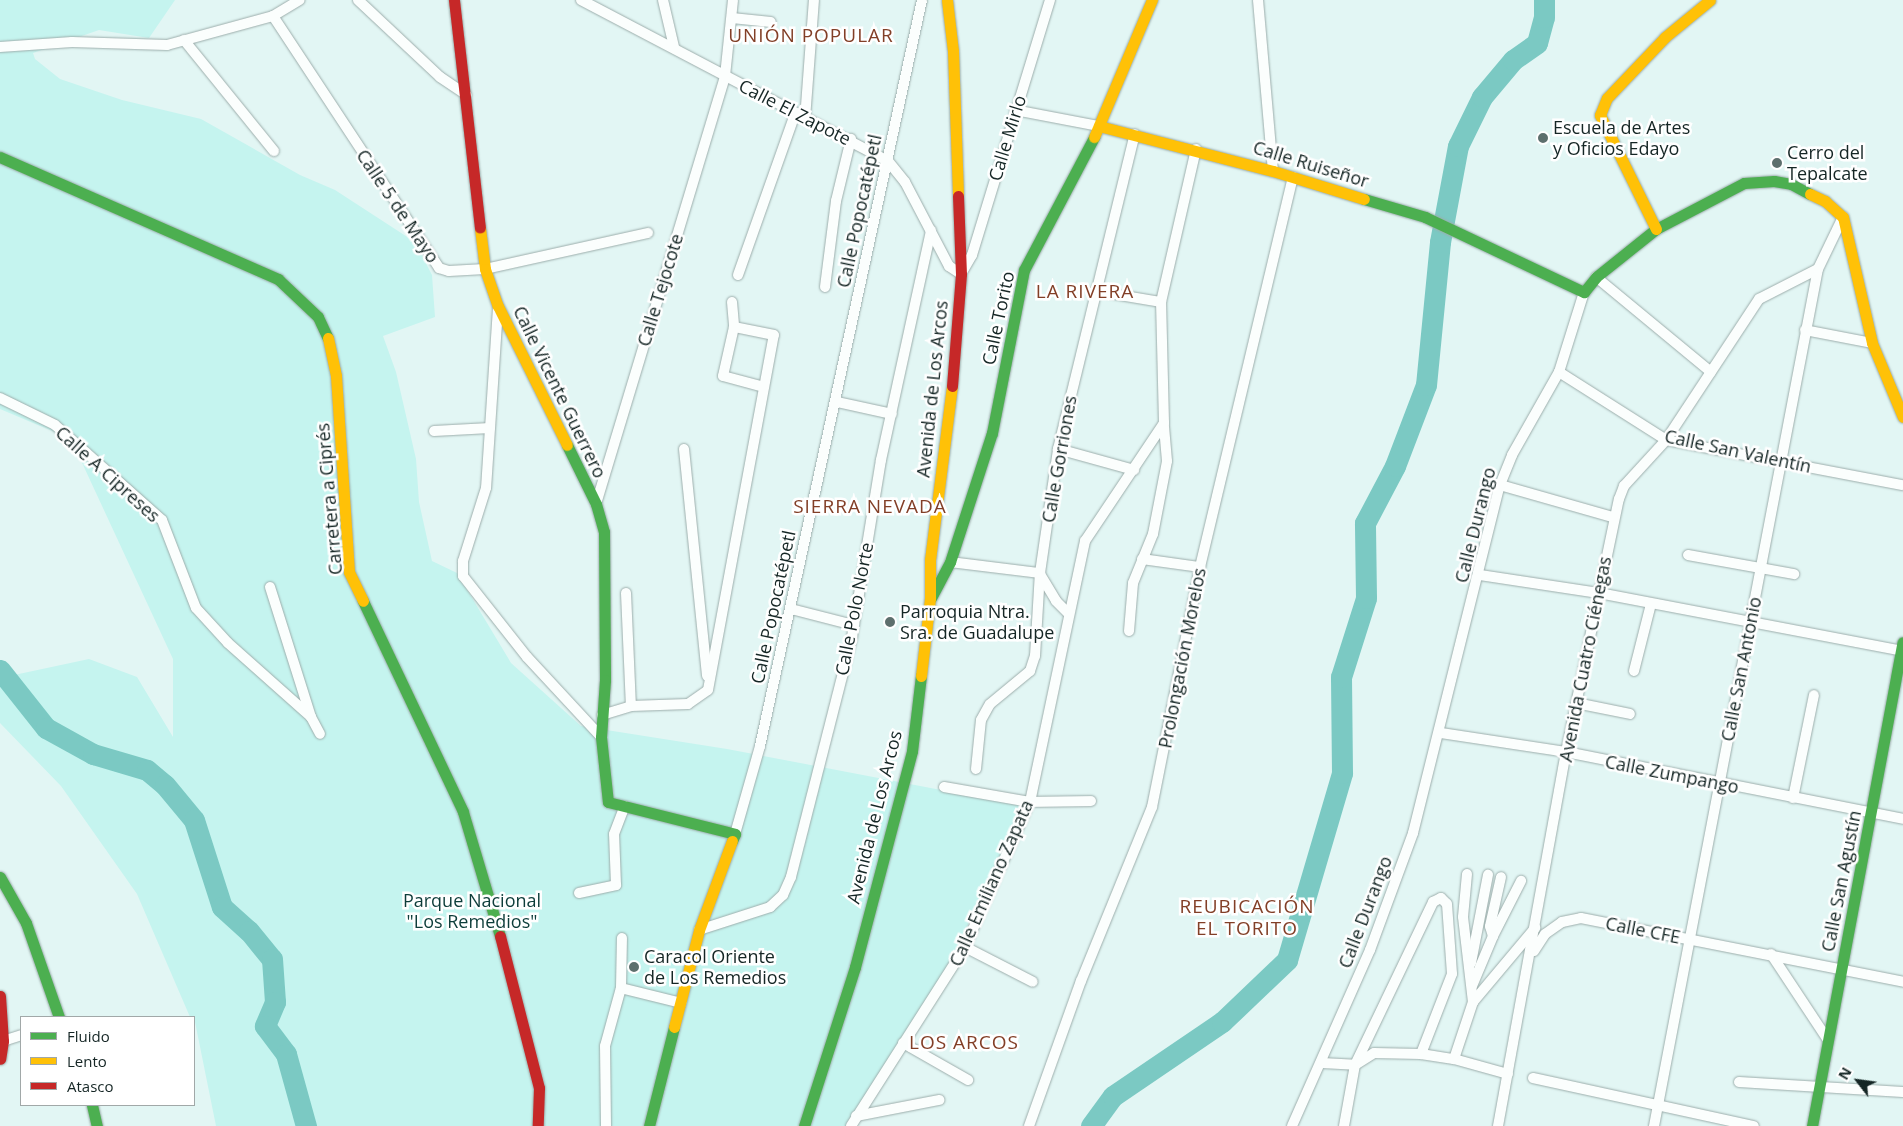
<!DOCTYPE html>
<meta charset="utf-8">
<style>
body{margin:0}
#map{position:relative;width:1903px;height:1126px;overflow:hidden;background:#e2f6f4;font-family:"Open Sans",sans-serif}
div>[style]{position:absolute}
[style*='--x']{left:calc(var(--x)*1px);top:calc(var(--y)*1px);width:calc(var(--w)*1px);rotate:calc(var(--a)*1deg)}
.green>*{inset:0;background:#c5f4ef}
.river>*{height:21px;margin:-10.5px;padding:0 10.5px;transform-origin:10.5px;border-radius:10.5px;background:#7bc9c3}
.roads{filter:drop-shadow(0 0 1px #9cadab) drop-shadow(0 0 1px #9cadab)}
.street>*{height:10px;margin:-5px;padding:0 5px;transform-origin:5px;border-radius:5px;background:#fbfefd}
.fast>*{height:11px;margin:-5.5px;padding:0 5.5px;transform-origin:5.5px;border-radius:5.5px;background:#4caf50}
.slow>*{height:11px;margin:-5.5px;padding:0 5.5px;transform-origin:5.5px;border-radius:5.5px;background:#ffc107}
.jam>*{height:11px;margin:-5.5px;padding:0 5.5px;transform-origin:5.5px;border-radius:5.5px;background:#c62828}
.dots>*{width:14px;height:14px;translate:-50% -50%;box-sizing:border-box;border:2px solid #fff;border-radius:50%}
span{translate:-50% -50%;white-space:nowrap;text-align:center;line-height:1.15;-webkit-text-stroke:5px #fff;paint-order:stroke}
.street-label{font-size:18px;color:#152625}
.poi-label{font-size:18px;color:#152625}
.left{translate:0 -50%;text-align:left}
.park-label{font-size:18px;color:#0d3d3a}
.neighbourhood-label{font-size:19px;color:#823f27;letter-spacing:1px}
.legend{position:absolute;left:20px;top:1016px;width:175px;height:90px;box-sizing:border-box;background:#fff;border:1px solid #a1a8a8;margin:0;padding:6px 9px;list-style:none;font-size:15px;color:#152625}
.legend li{display:flex;align-items:center;gap:10px;height:25px}
.legend b{width:25px;border:1px solid #a1a8a8}
.north{position:absolute;left:1833px;top:1056px;width:50px;height:50px;-webkit-text-stroke:4px #fff;paint-order:stroke;rotate:300deg;font-size:14px;font-weight:700;line-height:20px;text-align:center;color:#152625}
.north::after{content:'';display:block;margin:auto;width:18px;height:22px;background:#152625;clip-path:polygon(50% 0,100% 100%,50% 72%,0 100%)}
</style>
<div id="map">
<div class="green">
<i style="clip-path:polygon(0 0,175px 0,149px 38px,99px 30px,33px 53px,35px 59px,60px 79px,122px 100px,201px 119px,300px 175px,335px 190px,415px 242px,432px 275px,435px 317px,383px 336px,396px 372px,416px 459px,419px 502px,432px 561px,457px 573px,511px 663px,581px 726px,727px 749px,1025px 806px,921px 1022px,848px 1126px,216px 1126px,194px 1017px,190px 1017px,137px 894px,61px 786px,0 723px,0 678px,89px 659px,137px 677px,173px 737px,173px 659px,71px 439px,0 409px)"></i>
</div>
<div class="river">
<i style="--x:0;--y:670;--w:74;--a:51.6"></i>
<i style="--x:46;--y:728;--w:54;--a:29"></i>
<i style="--x:93;--y:754;--w:56;--a:16.5"></i>
<i style="--x:147;--y:770;--w:23;--a:40"></i>
<i style="--x:165;--y:785;--w:45;--a:50.4"></i>
<i style="--x:194;--y:820;--w:91;--a:72.2"></i>
<i style="--x:222;--y:907;--w:36;--a:42"></i>
<i style="--x:249;--y:931;--w:36;--a:51"></i>
<i style="--x:272;--y:959;--w:43;--a:86"></i>
<i style="--x:275;--y:1002;--w:26;--a:113"></i>
<i style="--x:265;--y:1026;--w:35;--a:53"></i>
<i style="--x:286;--y:1054;--w:75;--a:74.5"></i>
<i style="--x:1091;--y:1126;--w:37;--a:-54"></i>
<i style="--x:1113;--y:1096;--w:132;--a:-34.2"></i>
<i style="--x:1222;--y:1022;--w:90;--a:-43.6"></i>
<i style="--x:1287;--y:960;--w:195;--a:-73.6"></i>
<i style="--x:1342;--y:773;--w:96;--a:-90.6"></i>
<i style="--x:1341;--y:677;--w:83;--a:-72.4"></i>
<i style="--x:1366;--y:598;--w:75;--a:-90.8"></i>
<i style="--x:1365;--y:523;--w:64;--a:-62.2"></i>
<i style="--x:1395;--y:466;--w:87;--a:-69.1"></i>
<i style="--x:1426;--y:385;--w:144;--a:-84.4"></i>
<i style="--x:1440;--y:242;--w:98;--a:-79.4"></i>
<i style="--x:1458;--y:146;--w:55;--a:-63.9"></i>
<i style="--x:1482;--y:97;--w:48;--a:-50"></i>
<i style="--x:1513;--y:60;--w:29;--a:-35"></i>
<i style="--x:1537;--y:43;--w:27;--a:-75"></i>
<i style="--x:1544;--y:17;--w:17;--a:-90"></i>
</div>
<div class="roads">
<div class="street">
<i style="--x:358;--y:0;--w:112;--a:43.2"></i>
<i style="--x:440;--y:77;--w:32;--a:34"></i>
<i style="--x:581;--y:0;--w:347;--a:27.7"></i>
<i style="--x:888;--y:161;--w:27;--a:51"></i>
<i style="--x:905;--y:182;--w:95;--a:62.4"></i>
<i style="--x:949;--y:266;--w:14;--a:34"></i>
<i style="--x:961;--y:274;--w:22;--a:-60"></i>
<i style="--x:972;--y:255;--w:267;--a:-73"></i>
<i style="--x:663;--y:0;--w:48;--a:76.8"></i>
<i style="--x:1258;--y:0;--w:172;--a:85"></i>
<i style="--x:273;--y:16;--w:302;--a:56.6"></i>
<i style="--x:439;--y:268;--w:10;--a:17"></i>
<i style="--x:449;--y:271;--w:36;--a:-3"></i>
<i style="--x:485;--y:269;--w:167;--a:-12.5"></i>
<i style="--x:732;--y:18;--w:39;--a:6"></i>
<i style="--x:184;--y:40;--w:143;--a:51"></i>
<i style="--x:0;--y:47;--w:72;--a:-4"></i>
<i style="--x:72;--y:42;--w:95;--a:1.8"></i>
<i style="--x:167;--y:45;--w:110;--a:-15.3"></i>
<i style="--x:273;--y:16;--w:31;--a:-31"></i>
<i style="--x:1015;--y:110;--w:86;--a:10.8"></i>
<i style="--x:805;--y:119;--w:119;--a:-85.7"></i>
<i style="--x:738;--y:275;--w:171;--a:-70.5"></i>
<i style="--x:1596;--y:277;--w:149;--a:39.6"></i>
<i style="--x:825;--y:287;--w:87;--a:-82.7"></i>
<i style="--x:836;--y:201;--w:64;--a:-76.4"></i>
<i style="--x:1095;--y:291;--w:67;--a:9.5"></i>
<i style="--x:732;--y:302;--w:25;--a:85"></i>
<i style="--x:734;--y:327;--w:50;--a:102.7"></i>
<i style="--x:723;--y:376;--w:42;--a:15"></i>
<i style="--x:498;--y:308;--w:180;--a:93.8"></i>
<i style="--x:486;--y:488;--w:77;--a:107.5"></i>
<i style="--x:463;--y:561;--w:15;--a:90"></i>
<i style="--x:463;--y:576;--w:103;--a:51.7"></i>
<i style="--x:527;--y:657;--w:109;--a:47.2"></i>
<i style="--x:1805;--y:330;--w:68;--a:11"></i>
<i style="--x:1559;--y:372;--w:127;--a:32.4"></i>
<i style="--x:1666;--y:440;--w:241;--a:10.8"></i>
<i style="--x:0;--y:398;--w:61;--a:26.1"></i>
<i style="--x:55;--y:425;--w:143;--a:41.6"></i>
<i style="--x:162;--y:520;--w:94;--a:68.9"></i>
<i style="--x:196;--y:608;--w:47;--a:47.6"></i>
<i style="--x:228;--y:643;--w:111;--a:41.7"></i>
<i style="--x:311;--y:717;--w:19;--a:62"></i>
<i style="--x:837;--y:402;--w:56;--a:12.3"></i>
<i style="--x:434;--y:431;--w:56;--a:-3.1"></i>
<i style="--x:684;--y:449;--w:228;--a:84.2"></i>
<i style="--x:1058;--y:449;--w:79;--a:15.4"></i>
<i style="--x:1500;--y:485;--w:116;--a:15.9"></i>
<i style="--x:596;--y:504;--w:447;--a:-73.2"></i>
<i style="--x:725;--y:76;--w:76;--a:-84"></i>
<i style="--x:1688;--y:555;--w:108;--a:10.2"></i>
<i style="--x:1142;--y:559;--w:59;--a:7.9"></i>
<i style="--x:950;--y:562;--w:91;--a:7"></i>
<i style="--x:1040;--y:574;--w:31;--a:59"></i>
<i style="--x:1056;--y:601;--w:18;--a:45"></i>
<i style="--x:1480;--y:575;--w:120;--a:8.6"></i>
<i style="--x:1599;--y:593;--w:309;--a:10.8"></i>
<i style="--x:270;--y:587;--w:136;--a:72.5"></i>
<i style="--x:626;--y:593;--w:113;--a:87.5"></i>
<i style="--x:791;--y:609;--w:65;--a:14.3"></i>
<i style="--x:1129;--y:631;--w:48;--a:-85.2"></i>
<i style="--x:1133;--y:583;--w:53;--a:-67.8"></i>
<i style="--x:1153;--y:534;--w:74;--a:-79.1"></i>
<i style="--x:1167;--y:461;--w:38;--a:-95"></i>
<i style="--x:1634;--y:671;--w:69;--a:-75.8"></i>
<i style="--x:1576;--y:703;--w:55;--a:11.5"></i>
<i style="--x:602;--y:715;--w:30;--a:-17"></i>
<i style="--x:631;--y:706;--w:57;--a:-2"></i>
<i style="--x:688;--y:704;--w:24;--a:-35"></i>
<i style="--x:708;--y:690;--w:361;--a:-79.5"></i>
<i style="--x:774;--y:335;--w:41;--a:-168.7"></i>
<i style="--x:1441;--y:733;--w:126;--a:8.6"></i>
<i style="--x:1566;--y:752;--w:344;--a:11.2"></i>
<i style="--x:976;--y:769;--w:49;--a:-84.2"></i>
<i style="--x:981;--y:720;--w:18;--a:-61"></i>
<i style="--x:990;--y:704;--w:52;--a:-39.5"></i>
<i style="--x:1030;--y:671;--w:16;--a:-72"></i>
<i style="--x:1035;--y:656;--w:83;--a:-86.6"></i>
<i style="--x:1040;--y:573;--w:125;--a:-81.7"></i>
<i style="--x:1058;--y:449;--w:324;--a:-76.3"></i>
<i style="--x:944;--y:787;--w:87;--a:9.9"></i>
<i style="--x:1030;--y:802;--w:61;--a:-0.9"></i>
<i style="--x:1793;--y:798;--w:105;--a:-78.5"></i>
<i style="--x:735;--y:834;--w:91;--a:-74.1"></i>
<i style="--x:760;--y:746;--w:763;--a:-77.75"></i>
<i style="--x:1467;--y:874;--w:43;--a:95.3"></i>
<i style="--x:1463;--y:917;--w:86;--a:83.3"></i>
<i style="--x:579;--y:893;--w:38;--a:-12"></i>
<i style="--x:616;--y:885;--w:51;--a:-92.2"></i>
<i style="--x:614;--y:834;--w:30;--a:-69"></i>
<i style="--x:699;--y:930;--w:75;--a:-17.9"></i>
<i style="--x:770;--y:907;--w:18;--a:-43"></i>
<i style="--x:783;--y:895;--w:20;--a:-66"></i>
<i style="--x:791;--y:877;--w:248;--a:-75.7"></i>
<i style="--x:852;--y:637;--w:179;--a:-80.7"></i>
<i style="--x:881;--y:460;--w:235;--a:-77.7"></i>
<i style="--x:1493;--y:936;--w:10;--a:-107"></i>
<i style="--x:1490;--y:926;--w:50;--a:-77.3"></i>
<i style="--x:965;--y:947;--w:76;--a:27.2"></i>
<i style="--x:1534;--y:951;--w:20;--a:-57"></i>
<i style="--x:1545;--y:934;--w:21;--a:-35"></i>
<i style="--x:1562;--y:922;--w:19;--a:-12"></i>
<i style="--x:1581;--y:918;--w:328;--a:11.2"></i>
<i style="--x:1771;--y:954;--w:103;--a:56.5"></i>
<i style="--x:1471;--y:963;--w:90;--a:-79.1"></i>
<i style="--x:1472;--y:986;--w:54;--a:-67.2"></i>
<i style="--x:1493;--y:936;--w:62;--a:-63"></i>
<i style="--x:621;--y:988;--w:62;--a:14"></i>
<i style="--x:0;--y:1042;--w:22;--a:-18"></i>
<i style="--x:903;--y:1043;--w:75;--a:29.6"></i>
<i style="--x:1454;--y:1059;--w:60;--a:-71.6"></i>
<i style="--x:1473;--y:1002;--w:97;--a:-50"></i>
<i style="--x:1322;--y:1063;--w:33;--a:3"></i>
<i style="--x:1355;--y:1065;--w:22;--a:-32"></i>
<i style="--x:1374;--y:1053;--w:47;--a:1.2"></i>
<i style="--x:1421;--y:1054;--w:33;--a:9"></i>
<i style="--x:1454;--y:1059;--w:56;--a:15.5"></i>
<i style="--x:1533;--y:1078;--w:226;--a:12.3"></i>
<i style="--x:1739;--y:1082;--w:164;--a:3.5"></i>
<i style="--x:856;--y:1116;--w:85;--a:-10.9"></i>
<i style="--x:606;--y:1126;--w:80;--a:-90.7"></i>
<i style="--x:605;--y:1046;--w:60;--a:-74.6"></i>
<i style="--x:621;--y:988;--w:50;--a:-88.9"></i>
<i style="--x:851;--y:1126;--w:212;--a:-57.5"></i>
<i style="--x:965;--y:947;--w:159;--a:-65.9"></i>
<i style="--x:1030;--y:802;--w:267;--a:-78.1"></i>
<i style="--x:1085;--y:541;--w:142;--a:-56.2"></i>
<i style="--x:1164;--y:423;--w:121;--a:-91.4"></i>
<i style="--x:1161;--y:302;--w:157;--a:-77.1"></i>
<i style="--x:1029;--y:1126;--w:154;--a:-70.3"></i>
<i style="--x:1081;--y:981;--w:188;--a:-67.8"></i>
<i style="--x:1152;--y:807;--w:245;--a:-78.7"></i>
<i style="--x:1200;--y:567;--w:401;--a:-76.6"></i>
<i style="--x:1292;--y:1126;--w:193;--a:-66.1"></i>
<i style="--x:1370;--y:950;--w:125;--a:-69.8"></i>
<i style="--x:1413;--y:833;--w:359;--a:-76"></i>
<i style="--x:1500;--y:485;--w:32;--a:-68"></i>
<i style="--x:1512;--y:455;--w:95;--a:-60.5"></i>
<i style="--x:1559;--y:372;--w:84;--a:-72.6"></i>
<i style="--x:1344;--y:1126;--w:62;--a:-79.8"></i>
<i style="--x:1355;--y:1065;--w:181;--a:-64.4"></i>
<i style="--x:1433;--y:902;--w:9;--a:-27"></i>
<i style="--x:1441;--y:898;--w:8;--a:45"></i>
<i style="--x:1447;--y:904;--w:70;--a:85.9"></i>
<i style="--x:1452;--y:974;--w:86;--a:111.2"></i>
<i style="--x:1498;--y:1126;--w:380;--a:-79.7"></i>
<i style="--x:1566;--y:752;--w:258;--a:-78.2"></i>
<i style="--x:1619;--y:499;--w:14;--a:-69"></i>
<i style="--x:1624;--y:486;--w:62;--a:-47.6"></i>
<i style="--x:1666;--y:440;--w:169;--a:-56.6"></i>
<i style="--x:1759;--y:299;--w:66;--a:-27"></i>
<i style="--x:1654;--y:1126;--w:873;--a:-79.17"></i>
<i style="--x:1818;--y:269;--w:58;--a:-64.3"></i>
</div>
<div class="fast">
<i style="--x:0;--y:157;--w:304;--a:23.7"></i>
<i style="--x:278;--y:279;--w:55;--a:43.5"></i>
<i style="--x:318;--y:317;--w:23;--a:65"></i>
<i style="--x:1364;--y:199;--w:64;--a:16.4"></i>
<i style="--x:1425;--y:217;--w:176;--a:25.3"></i>
<i style="--x:1584;--y:292;--w:19;--a:-51"></i>
<i style="--x:1596;--y:277;--w:77;--a:-38.7"></i>
<i style="--x:1656;--y:229;--w:99;--a:-27.6"></i>
<i style="--x:1744;--y:183;--w:30;--a:-4"></i>
<i style="--x:1774;--y:181;--w:17;--a:10"></i>
<i style="--x:1791;--y:184;--w:21;--a:28"></i>
<i style="--x:567;--y:445;--w:66;--a:63.8"></i>
<i style="--x:596;--y:504;--w:29;--a:74"></i>
<i style="--x:604;--y:532;--w:148;--a:89.6"></i>
<i style="--x:605;--y:680;--w:57;--a:94"></i>
<i style="--x:601;--y:737;--w:65;--a:83.9"></i>
<i style="--x:608;--y:802;--w:131;--a:14.1"></i>
<i style="--x:735;--y:834;--w:8;--a:113"></i>
<i style="--x:931;--y:598;--w:41;--a:-62.2"></i>
<i style="--x:950;--y:562;--w:136;--a:-72"></i>
<i style="--x:992;--y:433;--w:166;--a:-78.9"></i>
<i style="--x:1024;--y:270;--w:150;--a:-62.2"></i>
<i style="--x:363;--y:601;--w:233;--a:64.6"></i>
<i style="--x:463;--y:812;--w:129;--a:73.4"></i>
<i style="--x:0;--y:877;--w:53;--a:60.5"></i>
<i style="--x:26;--y:923;--w:100;--a:70.7"></i>
<i style="--x:92;--y:1105;--w:22;--a:77"></i>
<i style="--x:649;--y:1126;--w:102;--a:-75.8"></i>
<i style="--x:804;--y:1126;--w:167;--a:-72.2"></i>
<i style="--x:855;--y:967;--w:223;--a:-75.2"></i>
<i style="--x:912;--y:751;--w:76;--a:-83.2"></i>
<i style="--x:1812;--y:1126;--w:492;--a:-79.4"></i>
</div>
<div class="slow">
<i style="--x:947;--y:0;--w:51;--a:83.3"></i>
<i style="--x:953;--y:51;--w:145;--a:88"></i>
<i style="--x:1099;--y:126;--w:180;--a:14.5"></i>
<i style="--x:1273;--y:171;--w:95;--a:17.1"></i>
<i style="--x:1094;--y:137;--w:149;--a:-67.1"></i>
<i style="--x:1810;--y:194;--w:17;--a:25"></i>
<i style="--x:1825;--y:201;--w:24;--a:42"></i>
<i style="--x:1843;--y:217;--w:129;--a:77"></i>
<i style="--x:1872;--y:343;--w:80;--a:67.3"></i>
<i style="--x:480;--y:228;--w:41;--a:83"></i>
<i style="--x:485;--y:269;--w:39;--a:71"></i>
<i style="--x:498;--y:306;--w:155;--a:63.6"></i>
<i style="--x:1656;--y:229;--w:127;--a:-116.2"></i>
<i style="--x:1600;--y:115;--w:18;--a:-68"></i>
<i style="--x:1607;--y:98;--w:84;--a:-46.4"></i>
<i style="--x:1665;--y:37;--w:58;--a:-39.4"></i>
<i style="--x:328;--y:338;--w:39;--a:78"></i>
<i style="--x:336;--y:376;--w:196;--a:86.2"></i>
<i style="--x:349;--y:572;--w:32;--a:64"></i>
<i style="--x:921;--y:676;--w:79;--a:-83.4"></i>
<i style="--x:930;--y:598;--w:38;--a:-90"></i>
<i style="--x:930;--y:560;--w:175;--a:-82.8"></i>
<i style="--x:674;--y:1027;--w:100;--a:-75.5"></i>
<i style="--x:699;--y:930;--w:95;--a:-69.7"></i>
</div>
<div class="jam">
<i style="--x:454;--y:0;--w:229;--a:83.5"></i>
<i style="--x:952;--y:386;--w:112;--a:-85.4"></i>
<i style="--x:961;--y:274;--w:78;--a:-92.2"></i>
<i style="--x:500;--y:936;--w:157;--a:75.6"></i>
<i style="--x:539;--y:1088;--w:38;--a:92"></i>
<i style="--x:0;--y:996;--w:45;--a:86.2"></i>
<i style="--x:3;--y:1041;--w:18;--a:99"></i>
</div>
</div>
<div class="dots">
<i style="left:1543px;top:138px;background:#5d6f6d"></i>
<i style="left:1777px;top:163px;background:#5d6f6d"></i>
<i style="left:890px;top:622px;background:#5d6f6d"></i>
<i style="left:634px;top:967px;background:#5d6f6d"></i>
</div>
<div class="street-label">
<span style="left:795px;top:112px;rotate:27deg">Calle El Zapote</span>
<span style="left:1007px;top:138px;rotate:-73deg">Calle Mirlo</span>
<span style="left:1311px;top:164px;rotate:17deg">Calle Ruiseñor</span>
<span style="left:398px;top:206px;rotate:56deg">Calle 5 de Mayo</span>
<span style="left:859px;top:211px;rotate:-78deg">Calle Popocatépetl</span>
<span style="left:660px;top:290px;rotate:-73deg">Calle Tejocote</span>
<span style="left:998px;top:318px;rotate:-78deg">Calle Torito</span>
<span style="left:932px;top:389px;rotate:-84deg">Avenida de Los Arcos</span>
<span style="left:560px;top:392px;rotate:64deg">Calle Vicente Guerrero</span>
<span style="left:1738px;top:451px;rotate:12deg">Calle San Valentín</span>
<span style="left:1059px;top:459px;rotate:-80deg">Calle Gorriones</span>
<span style="left:108px;top:474px;rotate:42deg">Calle A Cipreses</span>
<span style="left:329px;top:499px;rotate:-95deg">Carretera a Ciprés</span>
<span style="left:1475px;top:525px;rotate:-76deg">Calle Durango</span>
<span style="left:773px;top:607px;rotate:-78deg">Calle Popocatépetl</span>
<span style="left:854px;top:609px;rotate:-79deg">Calle Polo Norte</span>
<span style="left:1182px;top:658px;rotate:-79deg">Prolongación Morelos</span>
<span style="left:1585px;top:659px;rotate:-79deg">Avenida Cuatro Ciénegas</span>
<span style="left:1741px;top:669px;rotate:-79deg">Calle San Antonio</span>
<span style="left:1672px;top:774px;rotate:11deg">Calle Zumpango</span>
<span style="left:874px;top:817px;rotate:-76deg">Avenida de Los Arcos</span>
<span style="left:1841px;top:881px;rotate:-79deg">Calle San Agustín</span>
<span style="left:991px;top:883px;rotate:-66deg">Calle Emiliano Zapata</span>
<span style="left:1365px;top:912px;rotate:-69deg">Calle Durango</span>
<span style="left:1643px;top:930px;rotate:11deg">Calle CFE</span>
</div>
<div class="poi-label">
<span class="left" style="left:1553px;top:138px">Escuela de Artes<br>y Oficios Edayo</span>
<span class="left" style="left:1787px;top:163px">Cerro del<br>Tepalcate</span>
<span class="left" style="left:900px;top:622px">Parroquia Ntra.<br>Sra. de Guadalupe</span>
<span class="left" style="left:644px;top:967px">Caracol Oriente<br>de Los Remedios</span>
</div>
<div class="park-label">
<span style="left:472px;top:911px">Parque Nacional<br>"Los Remedios"</span>
</div>
<div class="neighbourhood-label">
<span style="left:811px;top:36px">UNIÓN POPULAR</span>
<span style="left:1085px;top:292px">LA RIVERA</span>
<span style="left:870px;top:507px">SIERRA NEVADA</span>
<span style="left:1247px;top:918px">REUBICACIÓN<br>EL TORITO</span>
<span style="left:964px;top:1043px">LOS ARCOS</span>
</div>
<ul class="legend">
<li><b style="height:6px;background:#4caf50"></b>Fluido</li>
<li><b style="height:6px;background:#ffc107"></b>Lento</li>
<li><b style="height:6px;background:#c62828"></b>Atasco</li>
</ul>
<div class="north">N</div>
</div>
